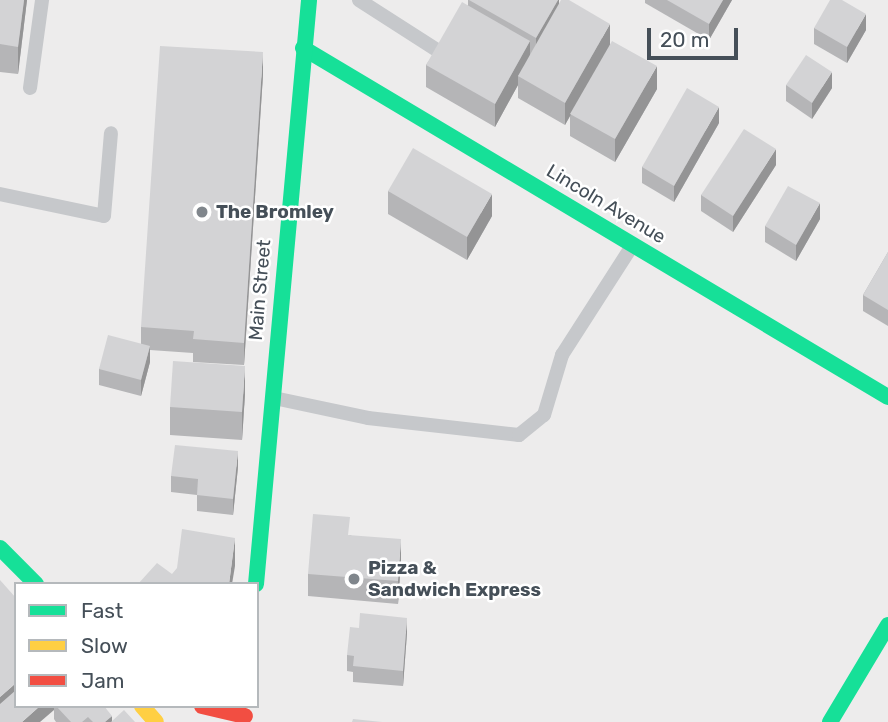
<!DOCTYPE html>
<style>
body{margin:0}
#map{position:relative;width:888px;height:722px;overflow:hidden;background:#edecec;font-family:Rubik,sans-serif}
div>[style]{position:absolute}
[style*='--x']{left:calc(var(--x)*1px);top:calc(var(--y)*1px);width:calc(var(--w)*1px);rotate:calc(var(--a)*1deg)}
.lane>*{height:14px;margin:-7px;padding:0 7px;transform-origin:7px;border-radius:7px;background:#c6c8cb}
.fast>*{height:16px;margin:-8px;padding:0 8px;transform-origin:8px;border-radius:8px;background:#16e098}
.slow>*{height:16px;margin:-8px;padding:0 8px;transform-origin:8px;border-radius:8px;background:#ffcf43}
.jam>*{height:16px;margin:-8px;padding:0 8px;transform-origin:8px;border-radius:8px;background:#f24e42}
.wall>*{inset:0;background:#b5b5b7}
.shaded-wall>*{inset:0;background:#949495}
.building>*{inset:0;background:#d3d3d5}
.dots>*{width:19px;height:19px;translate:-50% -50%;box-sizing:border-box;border:4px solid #fff;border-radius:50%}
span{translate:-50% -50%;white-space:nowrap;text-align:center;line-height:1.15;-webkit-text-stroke:5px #fff;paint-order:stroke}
.street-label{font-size:19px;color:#454f58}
.poi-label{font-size:19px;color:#454f58;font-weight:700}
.left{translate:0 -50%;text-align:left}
.legend{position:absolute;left:14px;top:582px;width:245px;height:126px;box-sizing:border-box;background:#fff;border:2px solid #b5b9bc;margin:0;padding:9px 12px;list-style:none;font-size:21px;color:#454f58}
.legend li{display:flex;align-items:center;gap:14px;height:35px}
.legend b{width:35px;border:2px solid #b5b9bc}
.scale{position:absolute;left:647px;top:28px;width:91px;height:32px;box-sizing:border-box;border:4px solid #454f58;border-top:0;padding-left:9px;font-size:21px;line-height:24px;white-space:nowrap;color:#454f58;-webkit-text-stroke:5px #fff;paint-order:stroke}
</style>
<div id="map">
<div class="lane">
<i style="--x:359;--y:0;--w:93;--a:32.7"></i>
<i style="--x:30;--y:88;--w:89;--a:-82.2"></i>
<i style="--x:0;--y:194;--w:106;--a:11.9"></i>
<i style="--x:104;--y:216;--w:83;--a:-85.2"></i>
<i style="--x:274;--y:398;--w:96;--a:12"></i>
<i style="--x:368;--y:418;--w:152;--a:6.4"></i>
<i style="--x:519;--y:435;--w:32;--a:-39"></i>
<i style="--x:544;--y:415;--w:63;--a:-73.3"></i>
<i style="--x:562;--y:355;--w:130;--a:-57.3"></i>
</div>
<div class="fast">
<i style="--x:303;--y:48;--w:681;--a:30.82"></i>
<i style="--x:0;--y:548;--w:51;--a:45"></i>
<i style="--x:256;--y:584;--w:586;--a:-84.81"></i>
<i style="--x:830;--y:722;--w:113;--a:-59.1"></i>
</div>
<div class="slow">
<i style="--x:142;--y:706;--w:21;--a:49"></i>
</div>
<div class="jam">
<i style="--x:202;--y:706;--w:44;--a:13.1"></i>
</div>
<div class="wall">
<i style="clip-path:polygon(0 0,27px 0,18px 74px,0 72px)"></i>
<i style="clip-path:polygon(468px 0,559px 0,559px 4px,610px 44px,657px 89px,615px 162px,570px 136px,570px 115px,565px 125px,518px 98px,518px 85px,495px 127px,426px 87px,426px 65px,468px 5px)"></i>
<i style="clip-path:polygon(645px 0,732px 0,709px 40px,645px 3px)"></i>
<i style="clip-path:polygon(814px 28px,866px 30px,847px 63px,814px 44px)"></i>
<i style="clip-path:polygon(263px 75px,244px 365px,193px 362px,193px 353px,150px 350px,150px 362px,141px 396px,99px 385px,99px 369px,141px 344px,141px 327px)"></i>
<i style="clip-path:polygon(786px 85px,832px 88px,812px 119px,786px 101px)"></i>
<i style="clip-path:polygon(719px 123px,674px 202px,642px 183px,642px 167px)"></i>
<i style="clip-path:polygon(776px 165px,733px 232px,701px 211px,701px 195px)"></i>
<i style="clip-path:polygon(388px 191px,492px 216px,467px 260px,388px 214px)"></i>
<i style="clip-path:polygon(820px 219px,796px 261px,765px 242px,765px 226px)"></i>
<i style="clip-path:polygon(888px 252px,888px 326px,863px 311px,863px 295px)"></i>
<i style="clip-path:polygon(245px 394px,242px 440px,170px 435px,170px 407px)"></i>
<i style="clip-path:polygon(238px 467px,233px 515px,197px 511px,197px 495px,171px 492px,171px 476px)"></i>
<i style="clip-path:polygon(350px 535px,401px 561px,398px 604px,308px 596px,308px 574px)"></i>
<i style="clip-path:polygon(407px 633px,403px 686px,353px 682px,353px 672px,347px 671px,347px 655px)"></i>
<i style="clip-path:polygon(16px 706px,104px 706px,112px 721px,135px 722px,56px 722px,54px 719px,54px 710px)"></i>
</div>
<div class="shaded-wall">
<i style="clip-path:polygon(24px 0,27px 0,18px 74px,18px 47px)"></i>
<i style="clip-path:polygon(558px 0,559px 0,559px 13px,536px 54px,536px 38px)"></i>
<i style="clip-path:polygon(723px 0,732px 0,709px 40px,709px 24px)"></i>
<i style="clip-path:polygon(866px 14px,866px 30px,847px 63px,847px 47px)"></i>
<i style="clip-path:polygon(610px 24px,610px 46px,565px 125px,565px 103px)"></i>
<i style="clip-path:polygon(530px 41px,530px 64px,518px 76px,518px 85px,495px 127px,495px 104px)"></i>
<i style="clip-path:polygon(263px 52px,263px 75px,244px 365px,244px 343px)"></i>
<i style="clip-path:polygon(657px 66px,657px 89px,615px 162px,615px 139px)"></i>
<i style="clip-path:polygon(832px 72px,832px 88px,812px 119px,812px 103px)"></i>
<i style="clip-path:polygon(719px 107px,719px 123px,674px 202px,674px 186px)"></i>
<i style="clip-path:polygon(776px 149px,776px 165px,733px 232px,733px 216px)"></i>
<i style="clip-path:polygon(492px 194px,492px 216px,467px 260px,467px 237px)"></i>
<i style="clip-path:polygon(820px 203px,820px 219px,796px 261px,796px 245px)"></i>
<i style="clip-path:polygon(150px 346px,150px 362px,141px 396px,141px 380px)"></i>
<i style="clip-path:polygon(245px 366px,245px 394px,242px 440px,242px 412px)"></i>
<i style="clip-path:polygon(238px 451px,238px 467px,233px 515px,233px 499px)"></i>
<i style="clip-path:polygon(235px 538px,235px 566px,232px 584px,229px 584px)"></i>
<i style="clip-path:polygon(401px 539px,401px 561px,398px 604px,398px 581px)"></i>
<i style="clip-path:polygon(407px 618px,407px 633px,403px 686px,403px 671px)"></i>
<i style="clip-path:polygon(16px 683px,16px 706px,0 720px,0 697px)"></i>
<i style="clip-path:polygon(40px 706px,54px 706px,54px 710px,40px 722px,22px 722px)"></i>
<i style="clip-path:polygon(112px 716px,112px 722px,105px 722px)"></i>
</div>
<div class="building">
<i style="clip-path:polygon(0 0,24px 0,18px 47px,0 44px)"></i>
<i style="clip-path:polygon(469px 0,558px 0,536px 38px)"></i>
<i style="clip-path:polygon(561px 0,569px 0,610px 24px,565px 103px,518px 76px)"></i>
<i style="clip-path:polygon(667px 0,723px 0,709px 24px)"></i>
<i style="clip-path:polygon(830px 0,842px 0,866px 14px,847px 47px,814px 28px)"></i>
<i style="clip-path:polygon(462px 2px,530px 41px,495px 104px,426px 65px)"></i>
<i style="clip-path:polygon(612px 41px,657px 66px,615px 139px,570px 114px)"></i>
<i style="clip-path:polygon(160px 46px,263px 52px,244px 343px,193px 339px,194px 331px,141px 327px)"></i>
<i style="clip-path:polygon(806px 55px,832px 72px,812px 103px,786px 85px)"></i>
<i style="clip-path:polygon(687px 88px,719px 107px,674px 186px,642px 167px)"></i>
<i style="clip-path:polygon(744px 129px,776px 149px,733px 216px,701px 195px)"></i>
<i style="clip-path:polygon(413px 148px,492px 194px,467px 237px,388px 191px)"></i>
<i style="clip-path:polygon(788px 186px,820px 203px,796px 245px,765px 226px)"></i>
<i style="clip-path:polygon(888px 252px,888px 310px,863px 295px)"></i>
<i style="clip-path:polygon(108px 335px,150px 346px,141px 380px,99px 369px)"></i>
<i style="clip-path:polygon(173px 361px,245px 366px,242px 412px,170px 407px)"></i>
<i style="clip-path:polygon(175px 445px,238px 451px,233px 499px,197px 495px,198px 479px,171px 476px)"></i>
<i style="clip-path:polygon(313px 514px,350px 517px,348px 535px,401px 539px,398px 581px,308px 574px)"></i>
<i style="clip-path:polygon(182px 529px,235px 538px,229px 584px,138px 584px,157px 563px,172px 574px,177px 568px)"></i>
<i style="clip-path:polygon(0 580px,16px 598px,16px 683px,0 697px)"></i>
<i style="clip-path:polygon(360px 613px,407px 618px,403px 671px,353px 666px,354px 656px,347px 655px,350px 627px,359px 628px)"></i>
<i style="clip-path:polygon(16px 690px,16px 706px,40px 706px,22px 722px,0 722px,0 704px)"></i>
<i style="clip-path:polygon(56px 706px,104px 706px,112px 716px,105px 722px,93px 722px,88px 717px,82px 722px,71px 722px)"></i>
<i style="clip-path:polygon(124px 710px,135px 722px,111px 722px)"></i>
<i style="clip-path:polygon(353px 719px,382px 722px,352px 722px)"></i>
</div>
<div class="dots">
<i style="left:202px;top:212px;background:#80868c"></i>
<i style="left:354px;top:579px;background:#80868c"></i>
</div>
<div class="street-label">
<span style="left:606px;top:204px;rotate:31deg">Lincoln Avenue</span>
<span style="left:260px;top:290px;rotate:-85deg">Main Street</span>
</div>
<div class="poi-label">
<span class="left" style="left:216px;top:212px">The Bromley</span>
<span class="left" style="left:368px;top:579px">Pizza &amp;<br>Sandwich Express</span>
</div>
<ul class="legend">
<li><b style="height:9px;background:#16e098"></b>Fast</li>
<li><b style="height:9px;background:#ffcf43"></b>Slow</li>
<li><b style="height:9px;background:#f24e42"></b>Jam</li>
</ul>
<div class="scale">20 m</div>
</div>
